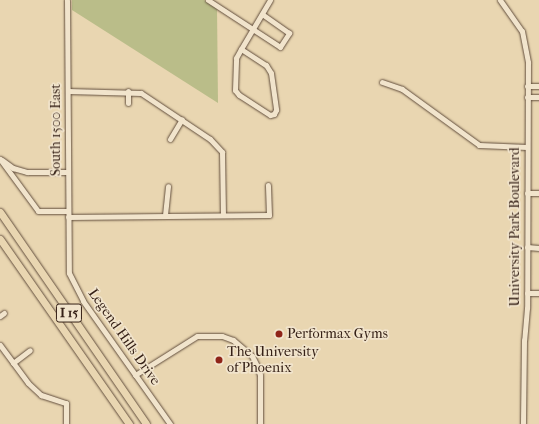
<!DOCTYPE html>
<style>
body{margin:0}
#map{position:relative;width:539px;height:424px;overflow:hidden;background:#e9d6b1;font-family:"IM FELL French Canon",serif}
div>[style]{position:absolute}
[style*='--x']{left:calc(var(--x)*1px);top:calc(var(--y)*1px);width:calc(var(--w)*1px);rotate:calc(var(--a)*1deg)}
.green>*{inset:0;background:#babd89}
.roads{filter:drop-shadow(0 0 1px #624e3d) drop-shadow(0 0 1px #624e3d)}
.minor>*{height:5px;margin:-2.5px;padding:0 2.5px;transform-origin:2.5px;border-radius:2.5px;background:#f1e4cc}
.highway>*{height:7px;margin:-3.5px;padding:0 3.5px;transform-origin:3.5px;border-radius:3.5px;background:#e9d6b1}
.dots>*{width:11px;height:11px;translate:-50% -50%;box-sizing:border-box;border:2px solid #f1e4cc;border-radius:50%}
span{translate:-50% -50%;white-space:nowrap;text-align:center;line-height:1.15;-webkit-text-stroke:3.5px #f1e4cc;paint-order:stroke}
.shield-label span{padding:1px 3px;background:#f1e4cc;border:1px solid;border-radius:3px;-webkit-text-stroke-width:0}
.shield-label{font-size:13px;color:#352016;font-weight:700}
.street-label{font-size:14px;color:#352016}
.poi-label{font-size:14px;color:#352016}
.left{translate:0 -50%;text-align:left}
</style>
<div id="map">
<div class="green">
<i style="clip-path:polygon(72px 0,204px 0,217px 8px,218px 103px,72px 10px)"></i>
</div>
<div class="roads">
<div class="minor">
<i style="--x:67;--y:0;--w:273;--a:89.6"></i>
<i style="--x:69;--y:273;--w:31;--a:63"></i>
<i style="--x:83;--y:301;--w:151;--a:54.7"></i>
<i style="--x:208;--y:0;--w:86;--a:33.1"></i>
<i style="--x:280;--y:47;--w:17;--a:-57"></i>
<i style="--x:289;--y:33;--w:33;--a:-145"></i>
<i style="--x:500;--y:0;--w:38;--a:55"></i>
<i style="--x:522;--y:31;--w:32;--a:79"></i>
<i style="--x:528;--y:62;--w:246;--a:90.2"></i>
<i style="--x:527;--y:308;--w:32;--a:95"></i>
<i style="--x:524;--y:340;--w:84;--a:90.7"></i>
<i style="--x:241;--y:49;--w:30;--a:33"></i>
<i style="--x:266;--y:65;--w:9;--a:58"></i>
<i style="--x:271;--y:73;--w:37;--a:82"></i>
<i style="--x:276;--y:110;--w:4;--a:117"></i>
<i style="--x:274;--y:114;--w:4;--a:166"></i>
<i style="--x:270;--y:115;--w:37;--a:-147"></i>
<i style="--x:239;--y:95;--w:6;--a:-129"></i>
<i style="--x:235;--y:90;--w:32;--a:-88"></i>
<i style="--x:236;--y:58;--w:10;--a:-61"></i>
<i style="--x:241;--y:49;--w:57;--a:-59.4"></i>
<i style="--x:382;--y:82;--w:21;--a:19"></i>
<i style="--x:402;--y:89;--w:95;--a:36"></i>
<i style="--x:479;--y:145;--w:48;--a:2.4"></i>
<i style="--x:527;--y:86;--w:12;--a:0"></i>
<i style="--x:68;--y:91;--w:73;--a:1.6"></i>
<i style="--x:141;--y:93;--w:83;--a:33.7"></i>
<i style="--x:210;--y:139;--w:18;--a:47"></i>
<i style="--x:222;--y:152;--w:63;--a:89.1"></i>
<i style="--x:527;--y:97;--w:12;--a:0"></i>
<i style="--x:128;--y:103;--w:12;--a:-90"></i>
<i style="--x:170;--y:139;--w:23;--a:-59"></i>
<i style="--x:0;--y:159;--w:64;--a:53.8"></i>
<i style="--x:38;--y:211;--w:30;--a:0"></i>
<i style="--x:2;--y:160;--w:14;--a:36"></i>
<i style="--x:13;--y:168;--w:15;--a:16"></i>
<i style="--x:27;--y:172;--w:41;--a:0"></i>
<i style="--x:527;--y:193;--w:12;--a:0"></i>
<i style="--x:165;--y:215;--w:29;--a:-84"></i>
<i style="--x:68;--y:217;--w:201;--a:-0.6"></i>
<i style="--x:269;--y:215;--w:30;--a:-92"></i>
<i style="--x:527;--y:247;--w:12;--a:5"></i>
<i style="--x:527;--y:293;--w:12;--a:0"></i>
<i style="--x:0;--y:316;--w:5;--a:-37"></i>
<i style="--x:0;--y:345;--w:47;--a:53.6"></i>
<i style="--x:28;--y:383;--w:18;--a:43"></i>
<i style="--x:41;--y:395;--w:26;--a:18"></i>
<i style="--x:66;--y:403;--w:21;--a:90"></i>
<i style="--x:13;--y:363;--w:21;--a:-37"></i>
<i style="--x:135;--y:375;--w:73;--a:-32.2"></i>
<i style="--x:197;--y:336;--w:25;--a:0"></i>
<i style="--x:222;--y:336;--w:12;--a:20"></i>
<i style="--x:233;--y:340;--w:25;--a:40"></i>
<i style="--x:252;--y:356;--w:11;--a:63"></i>
<i style="--x:257;--y:366;--w:9;--a:72"></i>
<i style="--x:260;--y:375;--w:49;--a:90"></i>
</div>
<div class="highway">
<i style="--x:0;--y:212;--w:257;--a:55.4"></i>
<i style="--x:0;--y:239;--w:226;--a:55.1"></i>
</div>
</div>
<div class="dots">
<i style="left:279px;top:334px;background:#8f2418"></i>
<i style="left:219px;top:360px;background:#8f2418"></i>
</div>
<div class="shield-label">
<span style="left:69px;top:313px">I 15</span>
</div>
<div class="street-label">
<span style="left:56px;top:130px;rotate:-90deg">South 1500 East</span>
<span style="left:515px;top:227px;rotate:-90deg">University Park Boulevard</span>
<span style="left:124px;top:337px;rotate:55deg">Legend Hills Drive</span>
</div>
<div class="poi-label">
<span class="left" style="left:287px;top:334px">Performax Gyms</span>
<span class="left" style="left:227px;top:360px">The University<br>of Phoenix</span>
</div>
</div>
